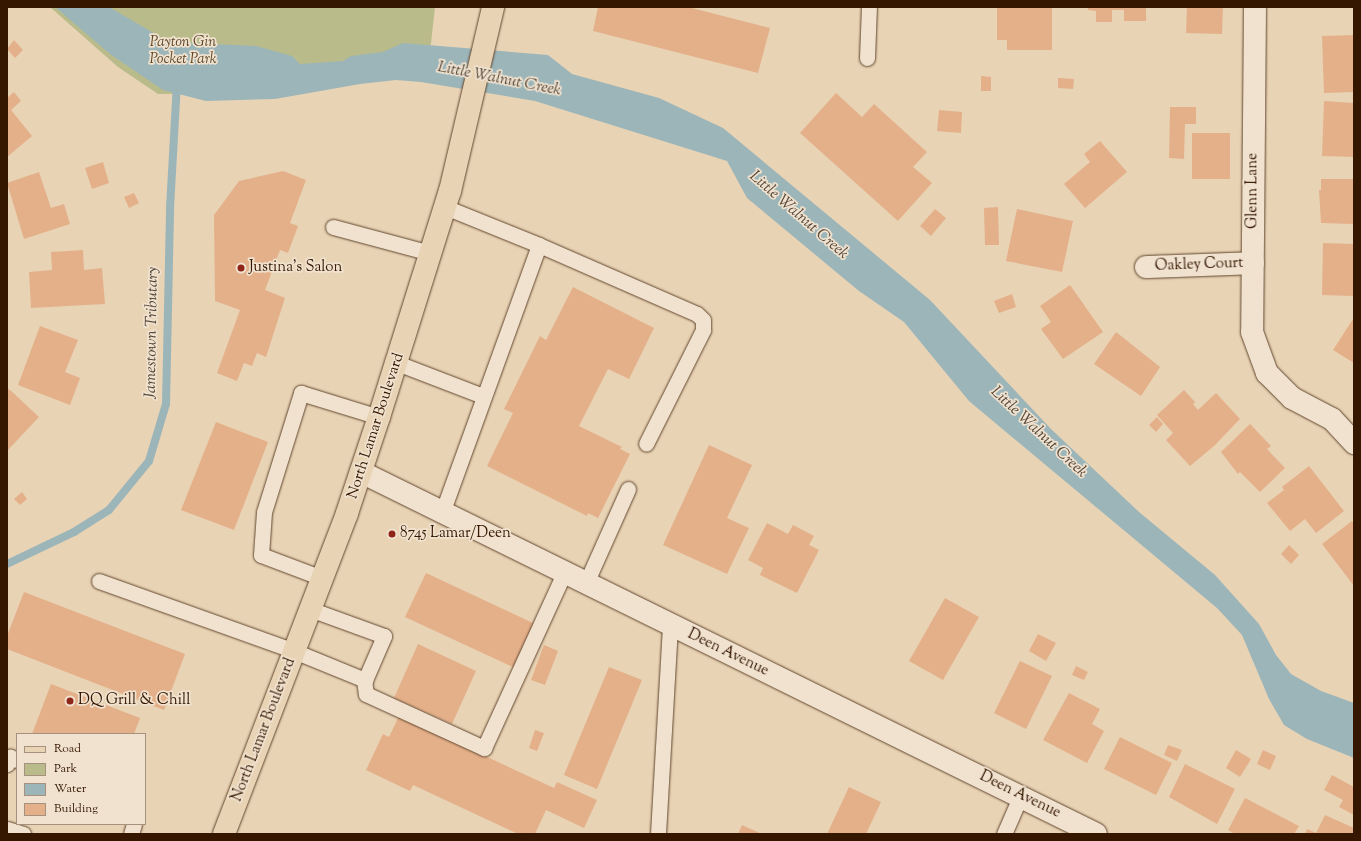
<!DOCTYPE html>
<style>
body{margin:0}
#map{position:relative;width:1361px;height:841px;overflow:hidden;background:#e8d3b5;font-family:"Sorts Mill Goudy",serif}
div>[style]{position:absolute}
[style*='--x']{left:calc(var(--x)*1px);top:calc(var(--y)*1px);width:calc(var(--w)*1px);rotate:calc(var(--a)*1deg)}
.green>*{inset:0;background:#b9bb8b}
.water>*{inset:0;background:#9cb5b9}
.stream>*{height:8px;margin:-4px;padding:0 4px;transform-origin:4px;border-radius:4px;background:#9cb5b9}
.building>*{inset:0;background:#e4b08a}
.roads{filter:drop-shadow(0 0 1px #62462d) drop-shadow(0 0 1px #62462d)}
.lane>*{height:15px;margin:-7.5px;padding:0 7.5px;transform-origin:7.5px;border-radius:7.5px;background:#f0e2cf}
.street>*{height:22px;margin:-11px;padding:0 11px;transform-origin:11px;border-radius:11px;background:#f0e2cf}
.primary>*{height:22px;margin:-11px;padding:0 11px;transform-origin:11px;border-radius:11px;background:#e8d3b5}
.dots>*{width:11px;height:11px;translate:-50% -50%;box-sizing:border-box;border:2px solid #f0e2cf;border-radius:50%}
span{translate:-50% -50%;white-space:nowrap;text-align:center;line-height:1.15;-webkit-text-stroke:3.5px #f0e2cf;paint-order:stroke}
.park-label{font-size:15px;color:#5d482a;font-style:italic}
.street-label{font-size:15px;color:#351700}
.poi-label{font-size:15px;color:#351700}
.left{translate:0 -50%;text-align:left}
.water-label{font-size:16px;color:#544638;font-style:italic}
.frame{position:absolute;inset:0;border:8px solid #351700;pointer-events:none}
.legend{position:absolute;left:16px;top:733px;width:130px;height:92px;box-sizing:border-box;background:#f0e2cf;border:1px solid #a5917c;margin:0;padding:5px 7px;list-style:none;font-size:12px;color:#351700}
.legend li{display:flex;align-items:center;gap:8px;height:20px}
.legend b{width:20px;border:1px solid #a5917c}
</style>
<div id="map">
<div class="green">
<i style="clip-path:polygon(50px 7px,435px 7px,429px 61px,308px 92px,158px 94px,118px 67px)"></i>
</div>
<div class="water">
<i style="clip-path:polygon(55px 7px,109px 7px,169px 42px,256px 46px,292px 56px,300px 64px,343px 61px,351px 56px,383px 52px,403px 43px,548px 55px,572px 74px,659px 98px,723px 128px,930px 300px,1051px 429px,1139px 512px,1215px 575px,1259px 624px,1276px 655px,1291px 674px,1321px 691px,1354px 703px,1354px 758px,1307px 739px,1284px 725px,1269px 699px,1242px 635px,1217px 608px,969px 401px,904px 322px,859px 291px,747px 198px,727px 161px,535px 101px,421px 82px,396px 80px,360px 84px,275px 99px,206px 101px,163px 90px,110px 54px)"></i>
</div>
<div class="stream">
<i style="--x:7;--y:564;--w:74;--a:-25.5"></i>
<i style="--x:74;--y:532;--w:41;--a:-32.2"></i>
<i style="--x:109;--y:510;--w:63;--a:-50.8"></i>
<i style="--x:149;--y:461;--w:59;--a:-73.4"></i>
<i style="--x:166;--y:404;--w:196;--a:-88.8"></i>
<i style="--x:170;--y:208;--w:125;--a:-86.8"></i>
</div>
<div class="building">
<i style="clip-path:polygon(598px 7px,688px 7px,770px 28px,758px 73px,593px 31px)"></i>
<i style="clip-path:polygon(997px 7px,1052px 7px,1052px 50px,1007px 50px,1007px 40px,997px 40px)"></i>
<i style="clip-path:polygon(1088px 7px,1146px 7px,1146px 21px,1124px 21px,1124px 10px,1112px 10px,1112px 22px,1096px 22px,1096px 11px,1088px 10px)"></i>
<i style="clip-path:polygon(1187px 7px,1223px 7px,1222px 34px,1186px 33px)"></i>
<i style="clip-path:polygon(1354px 35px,1354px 92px,1324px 93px,1322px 36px)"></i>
<i style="clip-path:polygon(14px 40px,23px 50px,15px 58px,7px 49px)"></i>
<i style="clip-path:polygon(981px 76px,991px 77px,991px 91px,981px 91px)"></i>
<i style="clip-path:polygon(1058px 78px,1074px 79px,1073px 89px,1058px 88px)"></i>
<i style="clip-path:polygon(14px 92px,21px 101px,11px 110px,32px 136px,7px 157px,7px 98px)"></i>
<i style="clip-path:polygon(836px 93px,862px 117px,874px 104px,927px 152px,913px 167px,932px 183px,898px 221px,800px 133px)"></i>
<i style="clip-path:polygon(1324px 101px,1354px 103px,1354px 157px,1322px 156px)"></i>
<i style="clip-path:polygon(1170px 107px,1196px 107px,1196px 124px,1185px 124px,1184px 159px,1169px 158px)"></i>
<i style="clip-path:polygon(939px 110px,962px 112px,961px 133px,937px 131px)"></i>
<i style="clip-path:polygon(1192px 133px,1230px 133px,1230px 179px,1192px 179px)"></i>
<i style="clip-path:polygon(1100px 141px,1127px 172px,1085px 208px,1064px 184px,1090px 162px,1084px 154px)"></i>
<i style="clip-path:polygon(103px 162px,109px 183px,92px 189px,85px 168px)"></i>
<i style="clip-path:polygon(283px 171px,306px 180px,290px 223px,298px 226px,288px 253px,280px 250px,265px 290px,285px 298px,266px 357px,257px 353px,252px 366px,244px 363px,237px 381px,217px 373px,240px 310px,215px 301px,214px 215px,239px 181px)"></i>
<i style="clip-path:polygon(39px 172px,51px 208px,64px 204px,70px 224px,24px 239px,7px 183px)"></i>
<i style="clip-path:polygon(1321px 179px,1354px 179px,1354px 224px,1321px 223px,1319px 190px,1321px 190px)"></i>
<i style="clip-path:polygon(134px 193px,139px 203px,129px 208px,124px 197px)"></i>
<i style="clip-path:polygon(998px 207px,999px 245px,985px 245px,984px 208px)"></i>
<i style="clip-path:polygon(935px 209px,946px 218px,931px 236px,920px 226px)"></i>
<i style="clip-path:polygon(1017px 209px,1073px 221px,1062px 272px,1006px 261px)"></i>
<i style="clip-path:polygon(1323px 243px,1354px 244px,1354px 296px,1322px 295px)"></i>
<i style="clip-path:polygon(83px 250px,84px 270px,102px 268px,105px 304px,31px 308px,29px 272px,52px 270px,51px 252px)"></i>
<i style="clip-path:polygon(1070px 285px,1103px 332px,1063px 359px,1041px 329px,1051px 322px,1040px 306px)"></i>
<i style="clip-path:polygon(573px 287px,654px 328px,629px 379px,608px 369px,579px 426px,622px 447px,620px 449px,630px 454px,598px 518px,588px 513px,587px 516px,487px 466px,513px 413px,504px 409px,540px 336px,546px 340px)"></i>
<i style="clip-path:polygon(1012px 294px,1016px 307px,999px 313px,994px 301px)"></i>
<i style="clip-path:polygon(1353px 319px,1354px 319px,1354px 363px,1333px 350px)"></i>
<i style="clip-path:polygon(40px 326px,78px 340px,65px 372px,80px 378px,70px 405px,18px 385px)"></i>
<i style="clip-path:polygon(1116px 332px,1160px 367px,1141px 396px,1094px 364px)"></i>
<i style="clip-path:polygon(9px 389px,39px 417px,7px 451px,7px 391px)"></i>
<i style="clip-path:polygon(1184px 390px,1195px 402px,1193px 404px,1198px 410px,1216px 393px,1240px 419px,1214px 446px,1190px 466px,1166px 440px,1173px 433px,1157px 415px)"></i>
<i style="clip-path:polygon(1157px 417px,1163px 424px,1156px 432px,1149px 425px)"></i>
<i style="clip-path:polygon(216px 422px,268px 442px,234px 530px,181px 510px)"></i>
<i style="clip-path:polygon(1250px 424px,1271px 446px,1267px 449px,1285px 468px,1260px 492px,1240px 472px,1238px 474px,1221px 452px)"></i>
<i style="clip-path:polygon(709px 445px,752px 465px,727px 518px,749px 528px,727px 574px,663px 545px)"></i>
<i style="clip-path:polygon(1309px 466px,1344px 511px,1316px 533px,1305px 519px,1290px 531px,1267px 503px,1284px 490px,1282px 487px)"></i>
<i style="clip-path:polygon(22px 492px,27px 499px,20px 505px,14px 499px)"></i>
<i style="clip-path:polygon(1352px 521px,1354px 524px,1354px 586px,1322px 544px)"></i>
<i style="clip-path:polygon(767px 523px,788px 534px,793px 525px,814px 536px,809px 545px,819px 550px,797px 593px,760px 575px,763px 568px,748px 560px)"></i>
<i style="clip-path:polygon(1289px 545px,1299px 555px,1291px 564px,1281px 554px)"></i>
<i style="clip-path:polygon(426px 573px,535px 624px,515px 668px,405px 617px)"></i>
<i style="clip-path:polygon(24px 592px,185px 654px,164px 710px,7px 649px,7px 636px)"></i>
<i style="clip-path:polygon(945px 598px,979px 617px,943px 680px,909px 661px)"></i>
<i style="clip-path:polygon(1038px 634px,1056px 643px,1046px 661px,1029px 651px)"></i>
<i style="clip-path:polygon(418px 644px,476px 671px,452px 724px,394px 698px)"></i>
<i style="clip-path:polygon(544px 645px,558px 651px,545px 685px,531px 680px)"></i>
<i style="clip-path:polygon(1020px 661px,1052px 676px,1026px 729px,994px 713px)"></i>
<i style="clip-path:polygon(1076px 666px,1088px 672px,1084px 680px,1072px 675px)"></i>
<i style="clip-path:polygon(609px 667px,642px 680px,597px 789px,564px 775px)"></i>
<i style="clip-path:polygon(51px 684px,140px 718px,134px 734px,32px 734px)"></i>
<i style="clip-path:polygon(1069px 693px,1100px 709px,1092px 724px,1104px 731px,1087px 763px,1043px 740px)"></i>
<i style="clip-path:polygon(399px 716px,554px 788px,557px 782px,597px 800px,584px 828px,546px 810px,535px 834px,518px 834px,413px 785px,410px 791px,366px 770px,383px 734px,389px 737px)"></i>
<i style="clip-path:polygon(535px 730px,544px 733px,537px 751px,529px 748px)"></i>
<i style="clip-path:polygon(1120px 737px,1172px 763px,1156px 795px,1104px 769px)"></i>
<i style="clip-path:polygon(1168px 745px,1182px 750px,1177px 761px,1164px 755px)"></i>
<i style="clip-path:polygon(1236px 750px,1251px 759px,1240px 777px,1226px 768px)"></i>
<i style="clip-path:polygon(1263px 750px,1276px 756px,1270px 770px,1257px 764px)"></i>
<i style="clip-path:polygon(1185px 764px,1235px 789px,1217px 824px,1169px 797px)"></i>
<i style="clip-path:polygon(1332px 775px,1354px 787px,1354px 815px,1339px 807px,1343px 800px,1324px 790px)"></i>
<i style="clip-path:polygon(849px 787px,881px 802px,866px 834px,827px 834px)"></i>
<i style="clip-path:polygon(1245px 798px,1299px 826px,1294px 834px,1235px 834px,1228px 830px)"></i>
<i style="clip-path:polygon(1325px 815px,1354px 828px,1354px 834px,1305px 834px,1307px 829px,1316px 833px)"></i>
<i style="clip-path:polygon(742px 825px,762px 834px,738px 834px)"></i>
</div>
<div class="roads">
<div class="lane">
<i style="--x:867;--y:58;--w:51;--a:-87.8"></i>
<i style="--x:333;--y:227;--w:100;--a:15"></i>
<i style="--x:539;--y:245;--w:172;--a:23.6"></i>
<i style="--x:697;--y:314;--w:8;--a:45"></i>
<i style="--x:703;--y:320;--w:10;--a:90"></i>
<i style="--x:703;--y:330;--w:127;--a:116.6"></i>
<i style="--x:397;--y:363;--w:92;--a:21"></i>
<i style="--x:442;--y:513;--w:285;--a:-70.1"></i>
<i style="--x:539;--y:245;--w:101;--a:-158"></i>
<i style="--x:322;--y:578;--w:65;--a:-159.3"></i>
<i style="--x:261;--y:555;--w:43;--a:-86"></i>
<i style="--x:264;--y:512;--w:125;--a:-72.7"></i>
<i style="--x:301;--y:393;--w:82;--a:17.1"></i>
<i style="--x:99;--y:581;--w:207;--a:19.7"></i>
<i style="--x:294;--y:651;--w:77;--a:22.2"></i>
<i style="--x:365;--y:680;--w:48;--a:-66.6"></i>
<i style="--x:384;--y:636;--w:79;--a:-160"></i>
<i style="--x:586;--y:583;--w:103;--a:-65.9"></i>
<i style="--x:364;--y:680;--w:14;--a:82"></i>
<i style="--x:366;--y:694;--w:130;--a:24.6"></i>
<i style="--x:484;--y:748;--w:192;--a:-65.4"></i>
<i style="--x:7;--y:764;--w:8;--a:-67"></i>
<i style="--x:10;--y:757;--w:8;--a:23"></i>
<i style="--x:7;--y:829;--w:17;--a:17"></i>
<i style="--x:131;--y:834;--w:10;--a:-73"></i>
<i style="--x:658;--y:834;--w:209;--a:-86.7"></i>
<i style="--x:1004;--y:834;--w:43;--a:-66.4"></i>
</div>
<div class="street">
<i style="--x:1255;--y:7;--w:325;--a:90.5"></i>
<i style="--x:1252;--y:332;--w:44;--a:69.9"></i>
<i style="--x:1267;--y:373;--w:35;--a:45"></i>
<i style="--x:1292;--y:398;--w:45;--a:27.7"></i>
<i style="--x:1332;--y:419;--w:33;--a:47"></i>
<i style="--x:1146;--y:267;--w:107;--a:-2.1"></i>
<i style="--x:361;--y:472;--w:819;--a:26.22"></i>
</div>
<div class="primary">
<i style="--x:224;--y:834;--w:344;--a:-69"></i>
<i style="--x:347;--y:513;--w:101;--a:-71.6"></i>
<i style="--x:379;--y:417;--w:237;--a:-72.6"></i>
<i style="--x:450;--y:191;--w:189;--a:-76.8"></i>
</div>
</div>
<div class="dots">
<i style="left:241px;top:268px;background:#8f2418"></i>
<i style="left:392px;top:534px;background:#8f2418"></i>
<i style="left:70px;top:701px;background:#8f2418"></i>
</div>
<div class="park-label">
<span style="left:183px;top:51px">Payton Gin<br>Pocket Park</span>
</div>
<div class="street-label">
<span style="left:1253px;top:191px;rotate:-90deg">Glenn Lane</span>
<span style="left:1199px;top:265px;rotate:-2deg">Oakley Court</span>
<span style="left:376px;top:426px;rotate:-72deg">North Lamar Boulevard</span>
<span style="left:728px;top:653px;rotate:26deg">Deen Avenue</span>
<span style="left:264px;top:730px;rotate:-69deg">North Lamar Boulevard</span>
<span style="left:1020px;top:795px;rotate:26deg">Deen Avenue</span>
</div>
<div class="poi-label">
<span class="left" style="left:249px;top:268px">Justina's Salon</span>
<span class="left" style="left:400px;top:534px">8745 Lamar/Deen</span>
<span class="left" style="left:78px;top:701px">DQ Grill &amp; Chill</span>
</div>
<div class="water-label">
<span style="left:499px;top:80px;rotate:11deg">Little Walnut Creek</span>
<span style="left:798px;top:216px;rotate:41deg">Little Walnut Creek</span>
<span style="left:153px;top:333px;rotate:-89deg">Jamestown Tributary</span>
<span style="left:1038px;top:433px;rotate:43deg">Little Walnut Creek</span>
</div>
<div class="frame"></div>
<ul class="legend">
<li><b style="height:5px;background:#e8d3b5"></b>Road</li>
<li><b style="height:11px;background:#b9bb8b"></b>Park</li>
<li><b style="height:11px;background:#9cb5b9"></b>Water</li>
<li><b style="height:11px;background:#e4b08a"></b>Building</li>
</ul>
</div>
